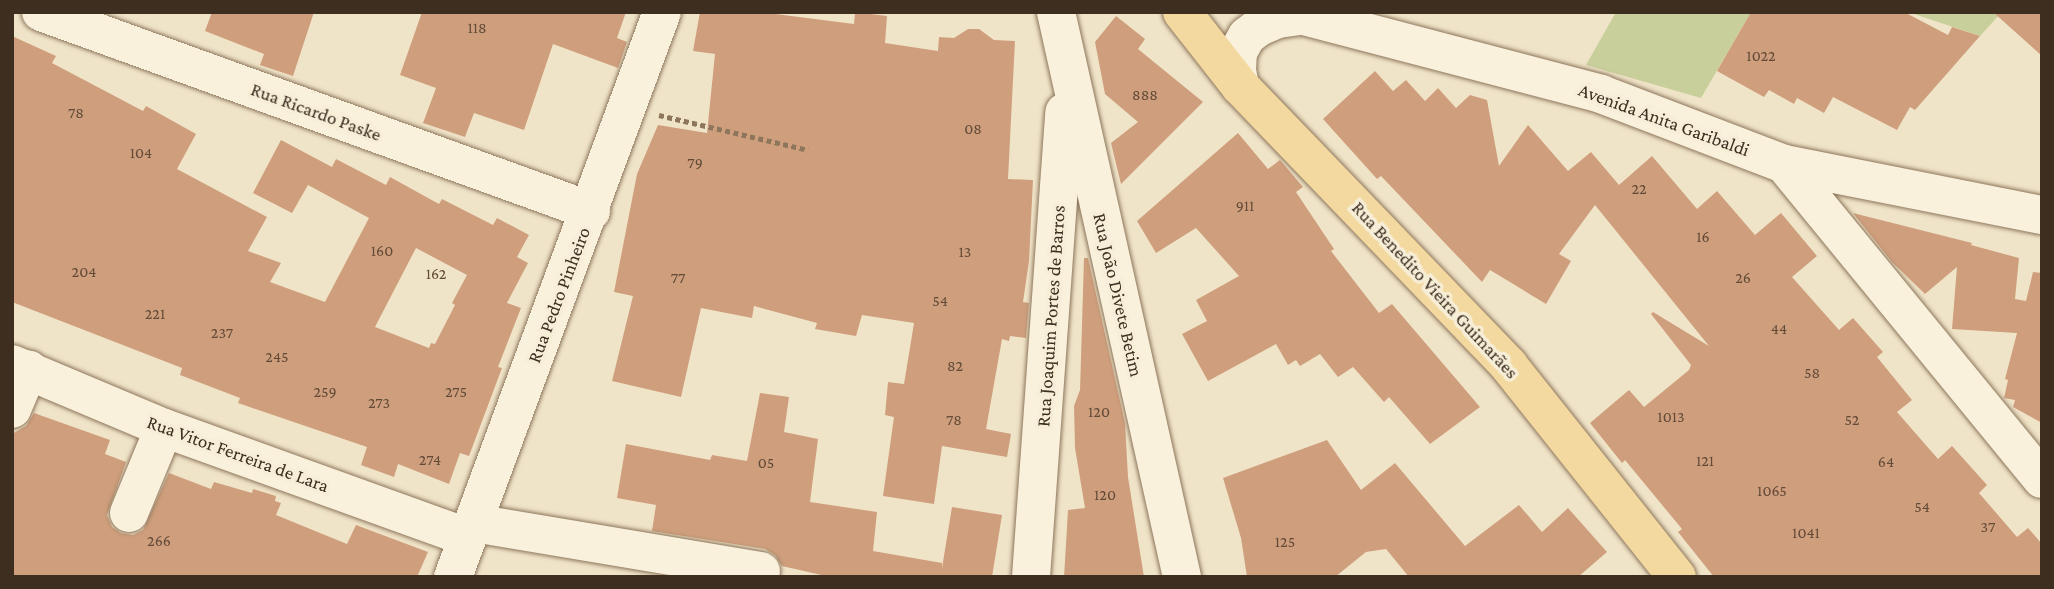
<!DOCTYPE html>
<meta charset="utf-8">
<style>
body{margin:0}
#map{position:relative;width:2054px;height:589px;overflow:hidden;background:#f0e4c8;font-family:"Crimson Pro",serif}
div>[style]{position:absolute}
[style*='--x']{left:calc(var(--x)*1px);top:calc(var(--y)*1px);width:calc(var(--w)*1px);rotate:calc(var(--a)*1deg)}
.green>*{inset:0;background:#c9cf9b}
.building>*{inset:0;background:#cf9f7d}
.path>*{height:4.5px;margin-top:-2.25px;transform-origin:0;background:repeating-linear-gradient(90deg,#8d765c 0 5px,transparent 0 8.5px)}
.roads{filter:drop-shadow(0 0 2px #8d765c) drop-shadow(0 0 2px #8d765c)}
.minor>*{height:38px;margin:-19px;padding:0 19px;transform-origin:19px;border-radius:19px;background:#faf1dc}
.major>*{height:38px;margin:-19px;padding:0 19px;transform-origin:19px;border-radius:19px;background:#f3d9a0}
span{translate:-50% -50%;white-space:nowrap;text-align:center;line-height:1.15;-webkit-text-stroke:7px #f7eed8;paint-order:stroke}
.number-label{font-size:16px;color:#624a37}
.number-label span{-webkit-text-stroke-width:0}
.street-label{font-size:19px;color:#3d2e20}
.frame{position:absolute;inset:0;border:14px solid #3d2e20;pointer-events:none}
</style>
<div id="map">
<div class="green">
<i style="clip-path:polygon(1616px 12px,1751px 12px,1701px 98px,1586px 65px)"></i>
<i style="clip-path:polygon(1908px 12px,2002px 12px,1980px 36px)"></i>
</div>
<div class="building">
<i style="clip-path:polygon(212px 12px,314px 12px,293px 76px,260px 65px,264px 54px,205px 31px)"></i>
<i style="clip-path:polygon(422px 12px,626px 12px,617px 38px,627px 42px,618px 68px,553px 44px,524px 130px,474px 113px,465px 137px,423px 123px,436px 88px,400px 75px)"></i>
<i style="clip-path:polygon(700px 12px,760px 12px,854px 24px,855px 12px,887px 16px,885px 43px,938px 51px,939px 37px,954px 38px,968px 29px,979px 29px,994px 40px,1015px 41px,1008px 179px,1033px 180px,1029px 261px,1023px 302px,1029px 303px,1026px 338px,1010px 336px,1009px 341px,1002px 339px,986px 429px,1011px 434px,1007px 457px,942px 446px,934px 504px,883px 496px,894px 417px,885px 415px,888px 382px,904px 384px,914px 323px,862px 315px,856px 336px,815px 329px,817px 323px,754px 306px,752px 318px,701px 308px,681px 397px,612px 381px,633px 296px,614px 292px,637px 174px,658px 125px,707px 133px,715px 54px,693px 51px)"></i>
<i style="clip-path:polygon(1751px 12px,1904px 12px,1948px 35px,1952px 27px,1980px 36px,1915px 110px,1910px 107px,1897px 130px,1833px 97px,1824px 113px,1797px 98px,1794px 104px,1769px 90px,1764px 97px,1717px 71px)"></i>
<i style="clip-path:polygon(1993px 12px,2042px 12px,2042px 56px)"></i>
<i style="clip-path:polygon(1116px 16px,1145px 39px,1138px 49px,1203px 102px,1121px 184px,1111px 143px,1138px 122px,1105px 94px,1095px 42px)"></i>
<i style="clip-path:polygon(evenodd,12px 36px,56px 56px,52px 63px,143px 111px,146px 106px,196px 134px,177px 169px,267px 217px,248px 251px,281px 263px,270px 282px,325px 302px,369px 218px,308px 185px,292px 213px,253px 193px,281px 140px,332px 167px,336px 159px,386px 185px,390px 177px,439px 204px,442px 199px,493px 225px,497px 218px,529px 235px,517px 257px,528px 263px,507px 303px,521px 308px,498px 367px,502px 368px,469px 456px,460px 453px,449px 484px,398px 464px,394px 477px,361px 465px,367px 447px,238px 403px,240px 398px,180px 375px,182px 368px,12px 302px,12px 36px,416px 248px,467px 275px,452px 303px,455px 305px,435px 344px,431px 343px,429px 348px,375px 327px,416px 248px)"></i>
<i style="clip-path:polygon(1375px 71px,1393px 91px,1406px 80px,1425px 101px,1438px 88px,1456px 108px,1470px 95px,1487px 100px,1499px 166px,1528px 125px,1568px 171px,1591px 152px,1619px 185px,1652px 156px,1697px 209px,1717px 191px,1755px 235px,1781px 213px,1817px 256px,1792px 277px,1839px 330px,1853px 318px,1883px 352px,1877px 357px,1912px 400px,1897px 412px,1938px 459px,1952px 446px,1987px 485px,1979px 493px,2017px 537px,2028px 528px,2042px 544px,2042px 577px,1714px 577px,1678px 532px,1682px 529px,1625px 460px,1622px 463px,1590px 423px,1629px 390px,1644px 407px,1689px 370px,1691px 365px,1651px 314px,1653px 312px,1709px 346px,1595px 205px,1559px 254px,1571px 261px,1546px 304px,1490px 270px,1482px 282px,1381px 176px,1377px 179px,1323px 119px)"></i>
<i style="clip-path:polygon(1238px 133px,1268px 169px,1280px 160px,1303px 187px,1296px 192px,1334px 249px,1331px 251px,1379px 313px,1392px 304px,1480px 407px,1430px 444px,1389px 397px,1384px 402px,1353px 367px,1338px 377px,1320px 354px,1300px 366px,1296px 360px,1288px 365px,1276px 344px,1208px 381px,1182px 334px,1207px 321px,1196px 300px,1239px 276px,1196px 228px,1156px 253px,1137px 221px)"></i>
<i style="clip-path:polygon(1853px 213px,1972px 243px,1971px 245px,2019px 258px,2015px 299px,2026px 301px,2033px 272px,2042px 273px,2042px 423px,2013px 407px,2015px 400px,2004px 398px,2008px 380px,2005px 379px,2017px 333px,1952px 329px,1957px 267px,1925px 294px,1892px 262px)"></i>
<i style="clip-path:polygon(1084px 258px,1088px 258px,1125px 423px,1128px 477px,1144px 577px,1064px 577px,1068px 510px,1085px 508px,1075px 448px,1074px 406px,1080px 390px)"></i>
<i style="clip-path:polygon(760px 393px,789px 397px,784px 432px,818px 439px,810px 502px,877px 512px,873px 551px,942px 563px,942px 568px,952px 507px,1002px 515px,992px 577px,830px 577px,782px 566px,775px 555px,765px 549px,652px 531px,656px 505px,617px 498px,626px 444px,710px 460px,712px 455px,747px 461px)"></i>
<i style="clip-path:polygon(34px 413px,110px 440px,105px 454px,126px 462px,107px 515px,112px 527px,121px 533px,133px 535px,143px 530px,169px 473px,211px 489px,214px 482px,252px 493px,253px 489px,276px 496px,275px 501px,281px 503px,276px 515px,347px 544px,356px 525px,428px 552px,417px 577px,12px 577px,12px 434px,26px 426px)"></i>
<i style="clip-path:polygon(1327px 440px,1361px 490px,1395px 463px,1465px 546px,1519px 505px,1542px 532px,1568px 508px,1607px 552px,1578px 577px,1409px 577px,1386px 549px,1366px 552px,1335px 577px,1247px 577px,1241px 538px,1223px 478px)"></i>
</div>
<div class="path">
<i style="--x:659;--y:115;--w:153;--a:13.2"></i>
</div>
<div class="roads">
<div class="minor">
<i style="--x:41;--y:12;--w:585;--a:19.89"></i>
<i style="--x:1056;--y:12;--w:579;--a:77.43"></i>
<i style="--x:1289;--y:12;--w:323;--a:14.7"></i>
<i style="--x:1601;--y:94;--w:196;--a:20.9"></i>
<i style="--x:1784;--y:164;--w:263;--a:11.2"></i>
<i style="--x:1240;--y:86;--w:16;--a:-101"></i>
<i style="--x:1237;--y:70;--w:18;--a:-87"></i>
<i style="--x:1238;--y:52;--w:18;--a:-61"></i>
<i style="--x:1247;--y:36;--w:15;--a:-37"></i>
<i style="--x:1259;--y:27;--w:21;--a:-23"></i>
<i style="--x:1278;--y:19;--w:22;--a:-8"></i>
<i style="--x:1300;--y:16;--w:4;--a:-63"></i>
<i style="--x:1784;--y:164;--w:407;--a:50.7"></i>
<i style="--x:12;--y:364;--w:165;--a:22.8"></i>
<i style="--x:164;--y:428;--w:322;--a:19.8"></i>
<i style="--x:12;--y:409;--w:43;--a:-67"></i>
<i style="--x:129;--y:513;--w:92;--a:-67.6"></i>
<i style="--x:473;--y:523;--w:292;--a:9.5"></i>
<i style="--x:453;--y:577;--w:602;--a:-69.7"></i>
<i style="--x:1031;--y:577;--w:466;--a:-85.9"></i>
</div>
<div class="major">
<i style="--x:1182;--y:12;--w:94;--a:51.9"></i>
<i style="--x:1240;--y:86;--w:388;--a:46.1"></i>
<i style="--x:1509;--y:366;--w:270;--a:51.5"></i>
</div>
</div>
<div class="number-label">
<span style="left:477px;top:28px">118</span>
<span style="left:1761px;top:56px">1022</span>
<span style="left:1145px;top:95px">888</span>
<span style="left:76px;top:113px">78</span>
<span style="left:973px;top:129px">08</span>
<span style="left:141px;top:153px">104</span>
<span style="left:695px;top:163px">79</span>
<span style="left:1639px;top:189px">22</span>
<span style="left:1245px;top:206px">911</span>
<span style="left:1703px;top:237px">16</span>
<span style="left:382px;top:251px">160</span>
<span style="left:965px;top:252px">13</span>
<span style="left:84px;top:272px">204</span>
<span style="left:436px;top:274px">162</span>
<span style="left:678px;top:278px">77</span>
<span style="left:1743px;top:278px">26</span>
<span style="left:940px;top:301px">54</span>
<span style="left:155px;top:314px">221</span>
<span style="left:1779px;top:329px">44</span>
<span style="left:222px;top:333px">237</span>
<span style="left:277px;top:357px">245</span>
<span style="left:955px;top:366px">82</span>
<span style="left:1812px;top:373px">58</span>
<span style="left:325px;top:392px">259</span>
<span style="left:456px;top:392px">275</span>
<span style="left:379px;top:403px">273</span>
<span style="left:1099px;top:412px">120</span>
<span style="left:1671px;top:417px">1013</span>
<span style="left:954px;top:420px">78</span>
<span style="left:1852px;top:420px">52</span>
<span style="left:430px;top:460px">274</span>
<span style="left:1705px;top:461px">121</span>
<span style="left:1886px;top:462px">64</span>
<span style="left:766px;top:463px">05</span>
<span style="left:1772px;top:491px">1065</span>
<span style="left:1105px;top:495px">120</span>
<span style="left:1922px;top:507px">54</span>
<span style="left:1988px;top:527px">37</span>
<span style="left:1806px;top:533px">1041</span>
<span style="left:159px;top:541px">266</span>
<span style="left:1285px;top:542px">125</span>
</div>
<div class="street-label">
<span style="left:316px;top:112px;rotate:20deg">Rua Ricardo Paske</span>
<span style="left:1664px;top:120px;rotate:20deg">Avenida Anita Garibaldi</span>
<span style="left:1435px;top:290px;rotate:47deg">Rua Benedito Vieira Guimarães</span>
<span style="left:559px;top:295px;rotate:-69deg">Rua Pedro Pinheiro</span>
<span style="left:1118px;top:295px;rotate:77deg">Rua João Divete Betim</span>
<span style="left:1051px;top:316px;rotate:-86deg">Rua Joaquim Portes de Barros</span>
<span style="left:238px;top:454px;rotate:20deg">Rua Vitor Ferreira de Lara</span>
</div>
<div class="frame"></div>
</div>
